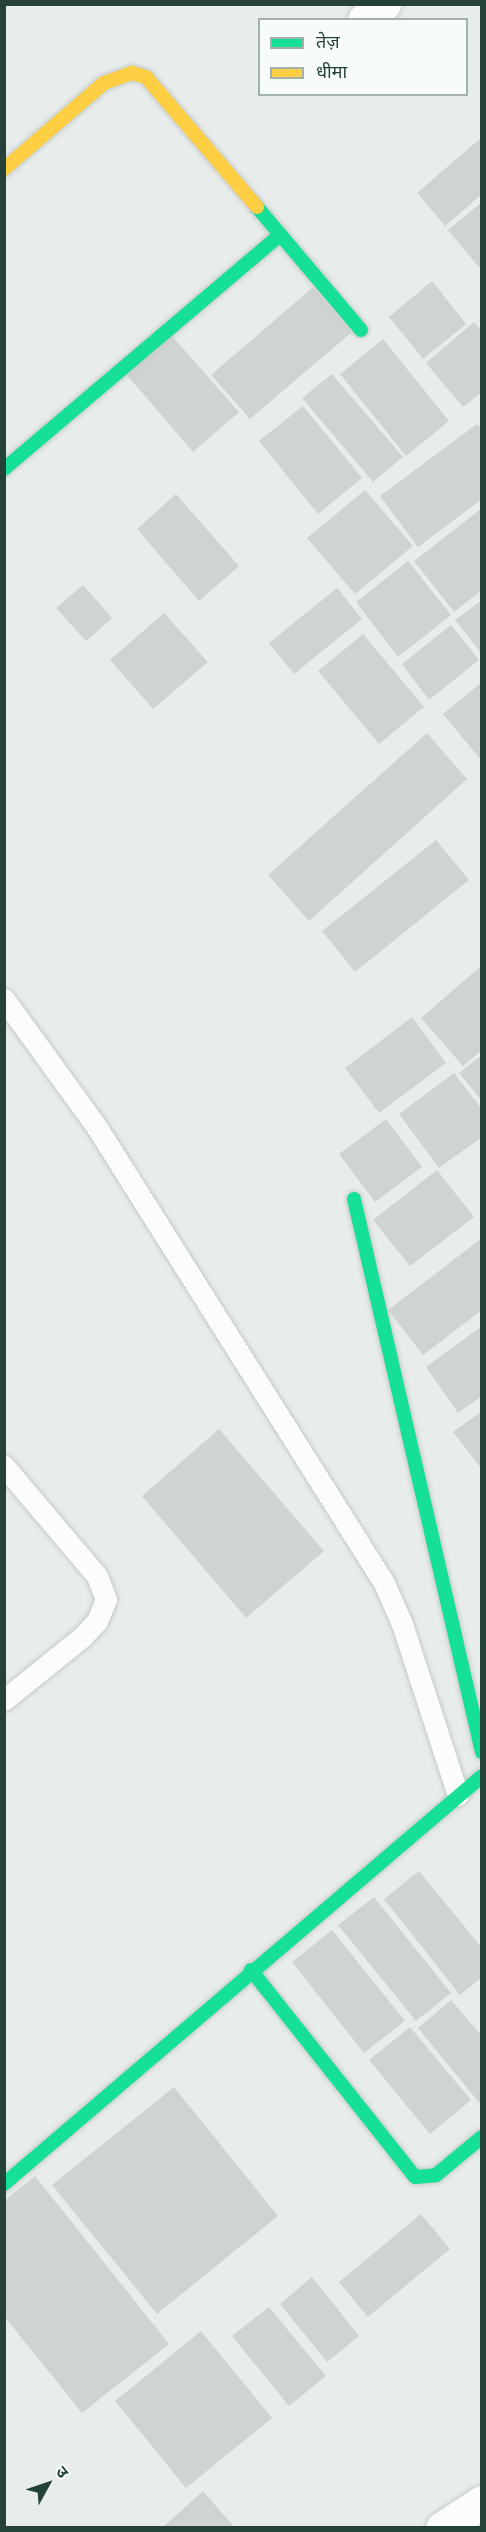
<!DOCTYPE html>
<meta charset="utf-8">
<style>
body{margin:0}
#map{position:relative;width:486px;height:2532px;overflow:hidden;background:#e8edeb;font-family:Raleway,"Noto Sans Devanagari",sans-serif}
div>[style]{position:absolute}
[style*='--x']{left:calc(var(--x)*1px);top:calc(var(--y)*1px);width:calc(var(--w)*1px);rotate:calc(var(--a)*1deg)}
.building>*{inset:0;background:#cfd4d2}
.roads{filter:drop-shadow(0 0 2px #c5cac8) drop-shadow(0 0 2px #c5cac8)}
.lane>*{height:21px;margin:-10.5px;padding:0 10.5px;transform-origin:10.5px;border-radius:10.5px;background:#fcfcfc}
.street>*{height:33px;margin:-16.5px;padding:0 16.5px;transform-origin:16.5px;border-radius:16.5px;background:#fcfcfc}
.fast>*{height:14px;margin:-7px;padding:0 7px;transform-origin:7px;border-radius:7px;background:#16e098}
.slow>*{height:14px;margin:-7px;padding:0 7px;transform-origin:7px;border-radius:7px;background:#ffcf43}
span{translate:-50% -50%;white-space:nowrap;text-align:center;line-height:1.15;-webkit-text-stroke:4.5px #f7fbf9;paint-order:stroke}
.frame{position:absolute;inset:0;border:6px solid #24423a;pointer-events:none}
.legend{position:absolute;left:258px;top:18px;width:210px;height:78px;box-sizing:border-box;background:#f7fbf9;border:2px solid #a3b1ad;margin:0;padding:8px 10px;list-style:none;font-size:18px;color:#24423a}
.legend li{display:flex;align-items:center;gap:12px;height:30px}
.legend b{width:30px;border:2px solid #a3b1ad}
.north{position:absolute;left:18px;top:2454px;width:60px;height:60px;-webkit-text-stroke:4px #f7fbf9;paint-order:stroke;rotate:50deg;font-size:16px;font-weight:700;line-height:24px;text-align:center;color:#24423a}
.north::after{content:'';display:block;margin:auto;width:21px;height:27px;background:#24423a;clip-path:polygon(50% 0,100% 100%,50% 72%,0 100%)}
</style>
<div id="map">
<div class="building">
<i style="clip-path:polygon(482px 137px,482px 194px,445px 226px,417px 193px)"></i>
<i style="clip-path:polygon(482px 202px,482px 271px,448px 230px)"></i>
<i style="clip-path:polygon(432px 281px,466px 324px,423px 359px,389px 317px)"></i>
<i style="clip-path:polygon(313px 287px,352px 332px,250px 419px,211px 375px)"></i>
<i style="clip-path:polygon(474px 322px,482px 331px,482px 392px,463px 407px,426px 363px)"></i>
<i style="clip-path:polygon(171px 335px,239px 412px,193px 452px,126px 374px)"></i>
<i style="clip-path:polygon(383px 339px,449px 421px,406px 456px,340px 374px)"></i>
<i style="clip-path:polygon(332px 374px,403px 457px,373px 482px,302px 398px)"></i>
<i style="clip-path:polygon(303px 406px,362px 478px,318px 514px,259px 441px)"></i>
<i style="clip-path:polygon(477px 424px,482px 429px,482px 499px,418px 547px,380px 496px)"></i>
<i style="clip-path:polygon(365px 490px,413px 546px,355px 594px,307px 538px)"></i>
<i style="clip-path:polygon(176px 494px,239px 566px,199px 601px,137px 529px)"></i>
<i style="clip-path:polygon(482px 508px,482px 590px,454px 612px,414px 561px)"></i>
<i style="clip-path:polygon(408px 561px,451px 615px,398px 657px,356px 602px)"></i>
<i style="clip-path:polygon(83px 585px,112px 618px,86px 641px,56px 608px)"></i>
<i style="clip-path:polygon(337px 588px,362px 619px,294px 674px,269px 643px)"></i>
<i style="clip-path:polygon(482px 600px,482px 654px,455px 620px)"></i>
<i style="clip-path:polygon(164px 613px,208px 662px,153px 709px,110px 660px)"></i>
<i style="clip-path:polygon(451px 625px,479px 660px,429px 700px,402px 664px)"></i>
<i style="clip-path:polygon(363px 634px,424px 707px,379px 744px,318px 671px)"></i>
<i style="clip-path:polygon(482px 682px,482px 761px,443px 714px)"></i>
<i style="clip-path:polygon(427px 733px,467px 779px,309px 921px,268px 875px)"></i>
<i style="clip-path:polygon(436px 840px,469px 880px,355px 972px,322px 931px)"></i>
<i style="clip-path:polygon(482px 965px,482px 1050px,463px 1066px,421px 1018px)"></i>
<i style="clip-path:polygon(412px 1017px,446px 1063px,379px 1113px,345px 1068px)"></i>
<i style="clip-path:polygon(482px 1055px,482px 1101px,459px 1073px)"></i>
<i style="clip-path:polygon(454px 1073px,482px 1109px,482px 1137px,439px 1168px,399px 1114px)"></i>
<i style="clip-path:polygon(386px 1119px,422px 1167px,375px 1202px,339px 1154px)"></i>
<i style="clip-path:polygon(437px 1170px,474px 1217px,410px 1266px,373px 1220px)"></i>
<i style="clip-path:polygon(482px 1238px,482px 1310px,423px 1355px,388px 1310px)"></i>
<i style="clip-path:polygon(482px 1326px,482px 1396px,458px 1413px,426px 1367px)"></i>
<i style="clip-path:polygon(482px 1411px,482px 1466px,480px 1467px,453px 1432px)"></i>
<i style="clip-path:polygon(219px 1429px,324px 1551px,246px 1618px,142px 1496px)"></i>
<i style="clip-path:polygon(419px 1871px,482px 1948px,482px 1977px,460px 1995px,384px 1899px)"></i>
<i style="clip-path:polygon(374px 1897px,451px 1993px,416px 2021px,338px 1925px)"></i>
<i style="clip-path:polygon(332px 1930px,405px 2021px,364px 2053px,292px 1962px)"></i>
<i style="clip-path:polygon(451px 2000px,482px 2036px,482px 2106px,418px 2028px)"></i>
<i style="clip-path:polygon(410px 2027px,471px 2100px,430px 2134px,369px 2060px)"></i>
<i style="clip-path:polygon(174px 2087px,278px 2216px,157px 2314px,52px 2185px)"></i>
<i style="clip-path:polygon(35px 2176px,169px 2344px,82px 2413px,4px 2316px,4px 2201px)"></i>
<i style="clip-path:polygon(421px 2214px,450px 2249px,368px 2317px,339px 2282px)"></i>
<i style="clip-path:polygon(312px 2277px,359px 2336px,327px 2362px,280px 2304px)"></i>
<i style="clip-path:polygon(269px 2307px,326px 2376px,289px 2406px,232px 2336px)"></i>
<i style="clip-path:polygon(201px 2331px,272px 2418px,186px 2488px,115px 2401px)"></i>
<i style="clip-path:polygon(203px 2491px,235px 2528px,162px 2528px)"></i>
</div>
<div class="roads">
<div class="lane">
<i style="--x:4;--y:999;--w:157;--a:54.1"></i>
<i style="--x:96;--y:1126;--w:540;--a:57.78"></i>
<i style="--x:384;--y:1583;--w:45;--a:66.3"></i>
<i style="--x:402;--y:1624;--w:180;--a:71.9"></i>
<i style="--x:4;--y:1466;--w:144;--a:49.8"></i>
<i style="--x:97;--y:1576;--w:25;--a:69"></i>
<i style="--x:106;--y:1599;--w:24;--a:112"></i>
<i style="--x:97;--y:1621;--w:22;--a:133"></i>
<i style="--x:82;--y:1637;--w:100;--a:141.1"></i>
</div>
<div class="street">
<i style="--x:364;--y:20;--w:26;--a:-39"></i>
<i style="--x:442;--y:2528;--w:48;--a:-33"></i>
</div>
<div class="fast">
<i style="--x:257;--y:207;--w:161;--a:49.8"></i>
<i style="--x:4;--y:469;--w:362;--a:-40.3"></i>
<i style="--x:354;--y:1199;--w:568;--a:76.97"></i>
<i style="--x:251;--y:1970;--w:264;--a:51.6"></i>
<i style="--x:415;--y:2177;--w:21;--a:-5"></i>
<i style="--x:436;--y:2175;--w:60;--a:-39.6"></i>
<i style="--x:4;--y:2184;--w:628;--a:-40.48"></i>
</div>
<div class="slow">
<i style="--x:4;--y:169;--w:132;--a:-40.7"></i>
<i style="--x:104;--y:83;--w:30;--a:-20"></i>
<i style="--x:132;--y:73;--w:15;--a:16"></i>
<i style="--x:146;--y:77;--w:171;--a:49.5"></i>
</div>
</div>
<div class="frame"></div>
<ul class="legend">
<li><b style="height:8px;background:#16e098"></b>तेज़</li>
<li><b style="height:8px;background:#ffcf43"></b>धीमा</li>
</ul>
<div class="north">उ</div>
</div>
